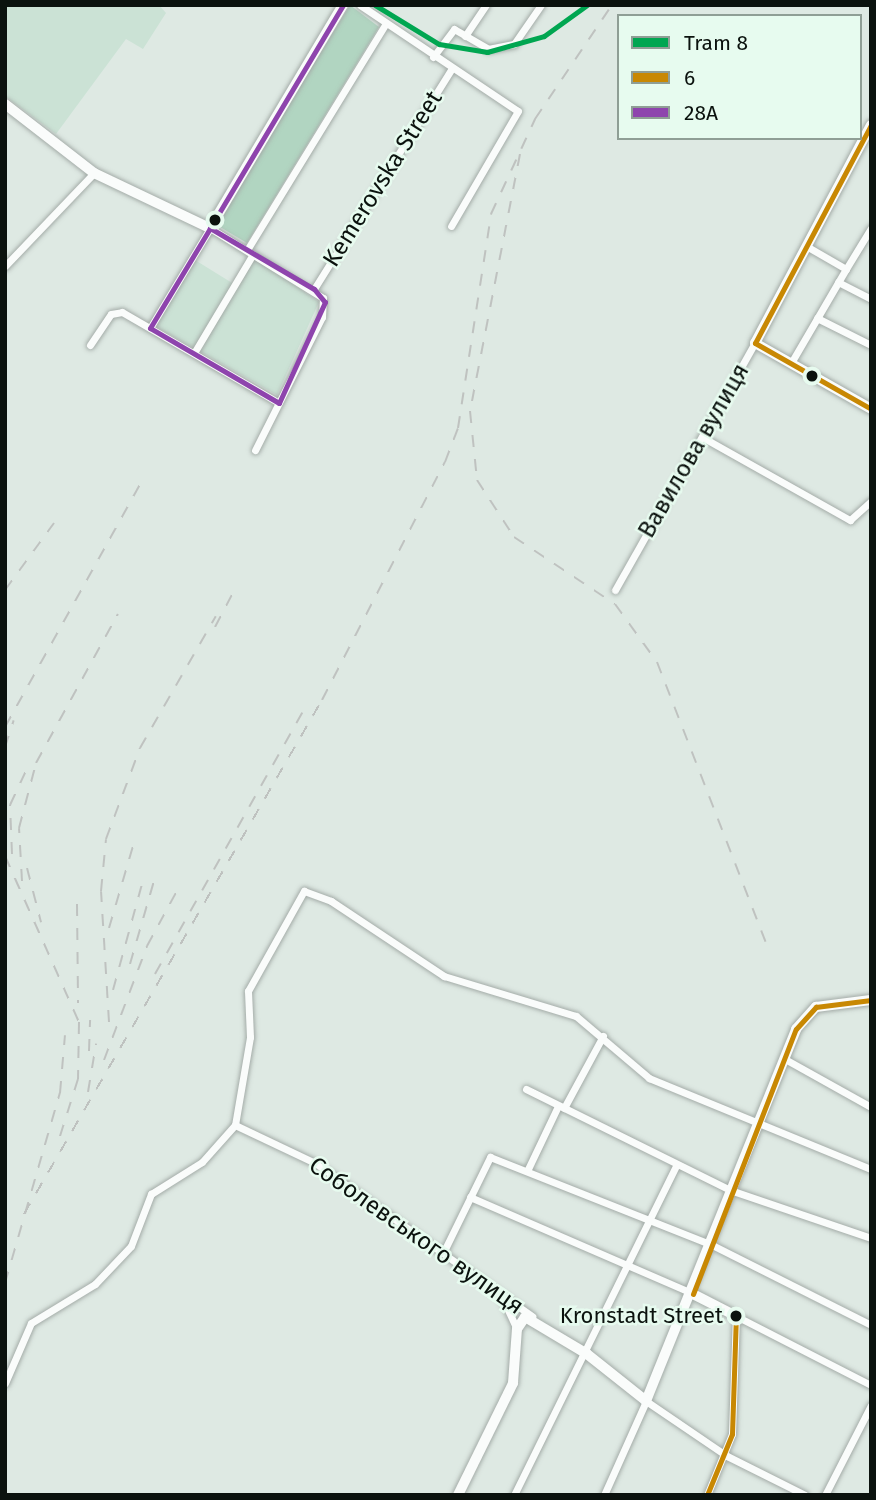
<!DOCTYPE html>
<meta charset="utf-8">
<style>
body{margin:0}
#map{position:relative;width:876px;height:1500px;overflow:hidden;background:#dee9e3;font-family:"Fira Sans",sans-serif}
div>[style]{position:absolute}
[style*='--x']{left:calc(var(--x)*1px);top:calc(var(--y)*1px);width:calc(var(--w)*1px);rotate:calc(var(--a)*1deg)}
.green>*{inset:0;background:#cbe2d5}
.forest>*{inset:0;background:#b1d5c1}
.roads{filter:drop-shadow(0 0 2px #a4aca8) drop-shadow(0 0 2px #a4aca8)}
.street>*{height:7px;margin:-3.5px;padding:0 3.5px;transform-origin:3.5px;border-radius:3.5px;background:#fafcfb}
.secondary>*{height:10px;margin:-5px;padding:0 5px;transform-origin:5px;border-radius:5px;background:#fafcfb}
.rail>*{height:2px;margin-top:-1px;transform-origin:0;background:repeating-linear-gradient(90deg,#bfc2c0 0 12px,transparent 0 24px)}
.bus-1>*{height:5px;margin:-2.5px;padding:0 2.5px;transform-origin:2.5px;border-radius:2.5px;background:#c88803}
.bus-2>*{height:5px;margin:-2.5px;padding:0 2.5px;transform-origin:2.5px;border-radius:2.5px;background:#8e44ad}
.tram-1>*{height:5px;margin:-2.5px;padding:0 2.5px;transform-origin:2.5px;border-radius:2.5px;background:#00a651}
.dots>*{width:19px;height:19px;translate:-50% -50%;box-sizing:border-box;border:4px solid #e7fbef;border-radius:50%}
span{translate:-50% -50%;white-space:nowrap;text-align:center;line-height:1.15;-webkit-text-stroke:5px #e7fbef;paint-order:stroke}
.bus-label{font-size:22px;color:#0b120e}
.right{translate:-100% -50%;text-align:right}
.street-label{font-size:24px;color:#0b120e}
.frame{position:absolute;inset:0;border:7px solid #0b120e;pointer-events:none}
.legend{position:absolute;left:617px;top:14px;width:245px;height:126px;box-sizing:border-box;background:#e7fbef;border:2px solid #8f9e95;margin:0;padding:9px 12px;list-style:none;font-size:21px;color:#0b120e}
.legend li{display:flex;align-items:center;gap:14px;height:35px}
.legend b{width:35px;border:2px solid #8f9e95}
</style>
<div id="map">
<div class="green">
<i style="clip-path:polygon(5px 5px,159px 5px,166px 13px,143px 49px,126px 39px,56px 134px,5px 96px)"></i>
<i style="clip-path:polygon(255px 258px,319px 302px,277px 395px,155px 326px,195px 260px,237px 286px)"></i>
</div>
<div class="forest">
<i style="clip-path:polygon(350px 5px,379px 27px,247px 243px,215px 224px)"></i>
</div>
<div class="roads">
<div class="street">
<i style="--x:360;--y:5;--w:190;--a:33.9"></i>
<i style="--x:518;--y:111;--w:133;--a:120.2"></i>
<i style="--x:465;--y:36;--w:37;--a:-56"></i>
<i style="--x:433;--y:57;--w:35;--a:-53"></i>
<i style="--x:454;--y:29;--w:39;--a:30"></i>
<i style="--x:488;--y:49;--w:26;--a:-11"></i>
<i style="--x:514;--y:44;--w:47;--a:-55.3"></i>
<i style="--x:247;--y:250;--w:263;--a:-58.5"></i>
<i style="--x:5;--y:266;--w:129;--a:-46.3"></i>
<i style="--x:846;--y:269;--w:48;--a:-58.6"></i>
<i style="--x:838;--y:282;--w:37;--a:27"></i>
<i style="--x:314;--y:289;--w:261;--a:-58"></i>
<i style="--x:817;--y:318;--w:60;--a:26.6"></i>
<i style="--x:150;--y:328;--w:117;--a:-59"></i>
<i style="--x:210;--y:228;--w:133;--a:31.8"></i>
<i style="--x:323;--y:298;--w:19;--a:93"></i>
<i style="--x:322;--y:317;--w:149;--a:116.7"></i>
<i style="--x:90;--y:345;--w:37;--a:-56"></i>
<i style="--x:111;--y:314;--w:11;--a:-10"></i>
<i style="--x:122;--y:312;--w:181;--a:30.1"></i>
<i style="--x:194;--y:353;--w:115;--a:-59.2"></i>
<i style="--x:791;--y:363;--w:109;--a:-59.7"></i>
<i style="--x:846;--y:269;--w:46;--a:-150.1"></i>
<i style="--x:702;--y:437;--w:170;--a:29.3"></i>
<i style="--x:850;--y:520;--w:28;--a:-42"></i>
<i style="--x:615;--y:590;--w:284;--a:-60.5"></i>
<i style="--x:783;--y:1058;--w:101;--a:29.1"></i>
<i style="--x:526;--y:1089;--w:228;--a:26.3"></i>
<i style="--x:730;--y:1190;--w:149;--a:18.8"></i>
<i style="--x:564;--y:1108;--w:82;--a:-61.6"></i>
<i style="--x:235;--y:1125;--w:89;--a:25.4"></i>
<i style="--x:315;--y:1163;--w:266;--a:35.2"></i>
<i style="--x:528;--y:1169;--w:70;--a:-64.5"></i>
<i style="--x:470;--y:1197;--w:242;--a:23.4"></i>
<i style="--x:444;--y:1251;--w:105;--a:-63.9"></i>
<i style="--x:490;--y:1157;--w:237;--a:21.6"></i>
<i style="--x:710;--y:1244;--w:180;--a:26.7"></i>
<i style="--x:501;--y:1295;--w:38;--a:65"></i>
<i style="--x:5;--y:1383;--w:65;--a:-66.6"></i>
<i style="--x:31;--y:1323;--w:75;--a:-31.4"></i>
<i style="--x:95;--y:1284;--w:52;--a:-46.5"></i>
<i style="--x:131;--y:1246;--w:56;--a:-69"></i>
<i style="--x:151;--y:1194;--w:60;--a:-32.1"></i>
<i style="--x:202;--y:1162;--w:50;--a:-48.3"></i>
<i style="--x:235;--y:1125;--w:89;--a:-80.3"></i>
<i style="--x:250;--y:1037;--w:46;--a:-92.5"></i>
<i style="--x:248;--y:991;--w:115;--a:-60.8"></i>
<i style="--x:304;--y:891;--w:29;--a:20"></i>
<i style="--x:331;--y:901;--w:136;--a:33.6"></i>
<i style="--x:444;--y:976;--w:138;--a:16.9"></i>
<i style="--x:576;--y:1016;--w:96;--a:40.3"></i>
<i style="--x:649;--y:1078;--w:240;--a:22.3"></i>
<i style="--x:514;--y:1495;--w:367;--a:-63.8"></i>
<i style="--x:604;--y:1495;--w:103;--a:-65.9"></i>
<i style="--x:646;--y:1401;--w:98;--a:34.2"></i>
<i style="--x:727;--y:1456;--w:87;--a:26.6"></i>
<i style="--x:707;--y:1495;--w:66;--a:-67.7"></i>
<i style="--x:732;--y:1434;--w:118;--a:-88.1"></i>
<i style="--x:736;--y:1316;--w:152;--a:27.1"></i>
<i style="--x:825;--y:1495;--w:101;--a:-62.9"></i>
</div>
<div class="secondary">
<i style="--x:5;--y:104;--w:113;--a:37.8"></i>
<i style="--x:94;--y:173;--w:128;--a:25.4"></i>
<i style="--x:210;--y:228;--w:260;--a:-59.2"></i>
<i style="--x:871;--y:125;--w:247;--a:118"></i>
<i style="--x:755;--y:343;--w:133;--a:29.6"></i>
<i style="--x:693;--y:1294;--w:48;--a:27.1"></i>
<i style="--x:458;--y:1495;--w:125;--a:-63.8"></i>
<i style="--x:513;--y:1383;--w:54;--a:-85.8"></i>
<i style="--x:517;--y:1329;--w:14;--a:-56"></i>
<i style="--x:525;--y:1317;--w:72;--a:30.8"></i>
<i style="--x:587;--y:1354;--w:75;--a:38.5"></i>
<i style="--x:646;--y:1401;--w:401;--a:-68"></i>
<i style="--x:796;--y:1029;--w:30;--a:-48"></i>
<i style="--x:816;--y:1007;--w:55;--a:-7.3"></i>
</div>
</div>
<div class="rail">
<i style="--x:520;--y:154;--w:262;--a:101"></i>
<i style="--x:470;--y:411;--w:69;--a:84.2"></i>
<i style="--x:477;--y:480;--w:68;--a:57"></i>
<i style="--x:514;--y:537;--w:121;--a:33.6"></i>
<i style="--x:615;--y:604;--w:72;--a:54.1"></i>
<i style="--x:657;--y:662;--w:307;--a:68.8"></i>
<i style="--x:5;--y:590;--w:83;--a:-53.8"></i>
<i style="--x:215;--y:627;--w:45;--a:-62.3"></i>
<i style="--x:5;--y:727;--w:286;--a:-60.9"></i>
<i style="--x:5;--y:747;--w:28;--a:-72"></i>
<i style="--x:12;--y:854;--w:49;--a:-92.3"></i>
<i style="--x:10;--y:805;--w:38;--a:-65"></i>
<i style="--x:5;--y:856;--w:182;--a:66"></i>
<i style="--x:79;--y:1022;--w:57;--a:91"></i>
<i style="--x:78;--y:1079;--w:60;--a:107.5"></i>
<i style="--x:27;--y:868;--w:56;--a:75.5"></i>
<i style="--x:22;--y:881;--w:53;--a:-93.2"></i>
<i style="--x:19;--y:828;--w:67;--a:-75.3"></i>
<i style="--x:36;--y:763;--w:170;--a:-61.2"></i>
<i style="--x:77;--y:904;--w:99;--a:89.4"></i>
<i style="--x:109;--y:928;--w:85;--a:-73.7"></i>
<i style="--x:130;--y:964;--w:86;--a:-73.9"></i>
<i style="--x:155;--y:974;--w:303;--a:-60.6"></i>
<i style="--x:113;--y:990;--w:114;--a:-74.7"></i>
<i style="--x:109;--y:1022;--w:131;--a:-93.5"></i>
<i style="--x:101;--y:891;--w:52;--a:-84.5"></i>
<i style="--x:106;--y:839;--w:97;--a:-69.5"></i>
<i style="--x:140;--y:748;--w:152;--a:-60.1"></i>
<i style="--x:89;--y:1051;--w:31;--a:-88"></i>
<i style="--x:104;--y:1060;--w:122;--a:-69.3"></i>
<i style="--x:147;--y:946;--w:67;--a:-61.5"></i>
<i style="--x:88;--y:1092;--w:49;--a:-80.5"></i>
<i style="--x:24;--y:1214;--w:594;--a:-59.9"></i>
<i style="--x:322;--y:700;--w:268;--a:-62.7"></i>
<i style="--x:445;--y:462;--w:36;--a:-69"></i>
<i style="--x:458;--y:428;--w:217;--a:-81.2"></i>
<i style="--x:491;--y:214;--w:105;--a:-65.1"></i>
<i style="--x:535;--y:119;--w:138;--a:-56"></i>
<i style="--x:5;--y:1283;--w:198;--a:-73.9"></i>
<i style="--x:60;--y:1093;--w:58;--a:-85.1"></i>
</div>
<div class="bus-1">
<i style="--x:755;--y:343;--w:247;--a:-62"></i>
<i style="--x:755;--y:343;--w:133;--a:29.6"></i>
<i style="--x:693;--y:1294;--w:284;--a:-68.8"></i>
<i style="--x:796;--y:1029;--w:30;--a:-48"></i>
<i style="--x:816;--y:1007;--w:55;--a:-7.3"></i>
<i style="--x:707;--y:1495;--w:66;--a:-67.7"></i>
<i style="--x:732;--y:1434;--w:118;--a:-88.1"></i>
</div>
<div class="bus-2">
<i style="--x:210;--y:228;--w:121;--a:30.4"></i>
<i style="--x:314;--y:289;--w:17;--a:50"></i>
<i style="--x:325;--y:302;--w:111;--a:114.5"></i>
<i style="--x:279;--y:403;--w:149;--a:-149.8"></i>
<i style="--x:150;--y:328;--w:117;--a:-59"></i>
<i style="--x:210;--y:228;--w:260;--a:-59.2"></i>
</div>
<div class="tram-1">
<i style="--x:375;--y:5;--w:75;--a:31.4"></i>
<i style="--x:439;--y:44;--w:49;--a:9.5"></i>
<i style="--x:487;--y:52;--w:59;--a:-15.7"></i>
<i style="--x:544;--y:36;--w:53;--a:-35.8"></i>
</div>
<div class="dots">
<i style="left:215px;top:220px;background:#0b120e"></i>
<i style="left:812px;top:376px;background:#0b120e"></i>
<i style="left:736px;top:1316px;background:#0b120e"></i>
</div>
<div class="bus-label">
<span class="right" style="left:723px;top:1316px">Kronstadt Street</span>
</div>
<div class="street-label">
<span style="left:383px;top:179px;rotate:-58deg">Kemerovska Street</span>
<span style="left:694px;top:451px;rotate:-60deg">Вавилова вулиця</span>
<span style="left:416px;top:1236px;rotate:35deg">Соболевського вулиця</span>
</div>
<div class="frame"></div>
<ul class="legend">
<li><b style="height:9px;background:#00a651"></b>Tram 8</li>
<li><b style="height:9px;background:#c88803"></b>6</li>
<li><b style="height:9px;background:#8e44ad"></b>28A</li>
</ul>
</div>
